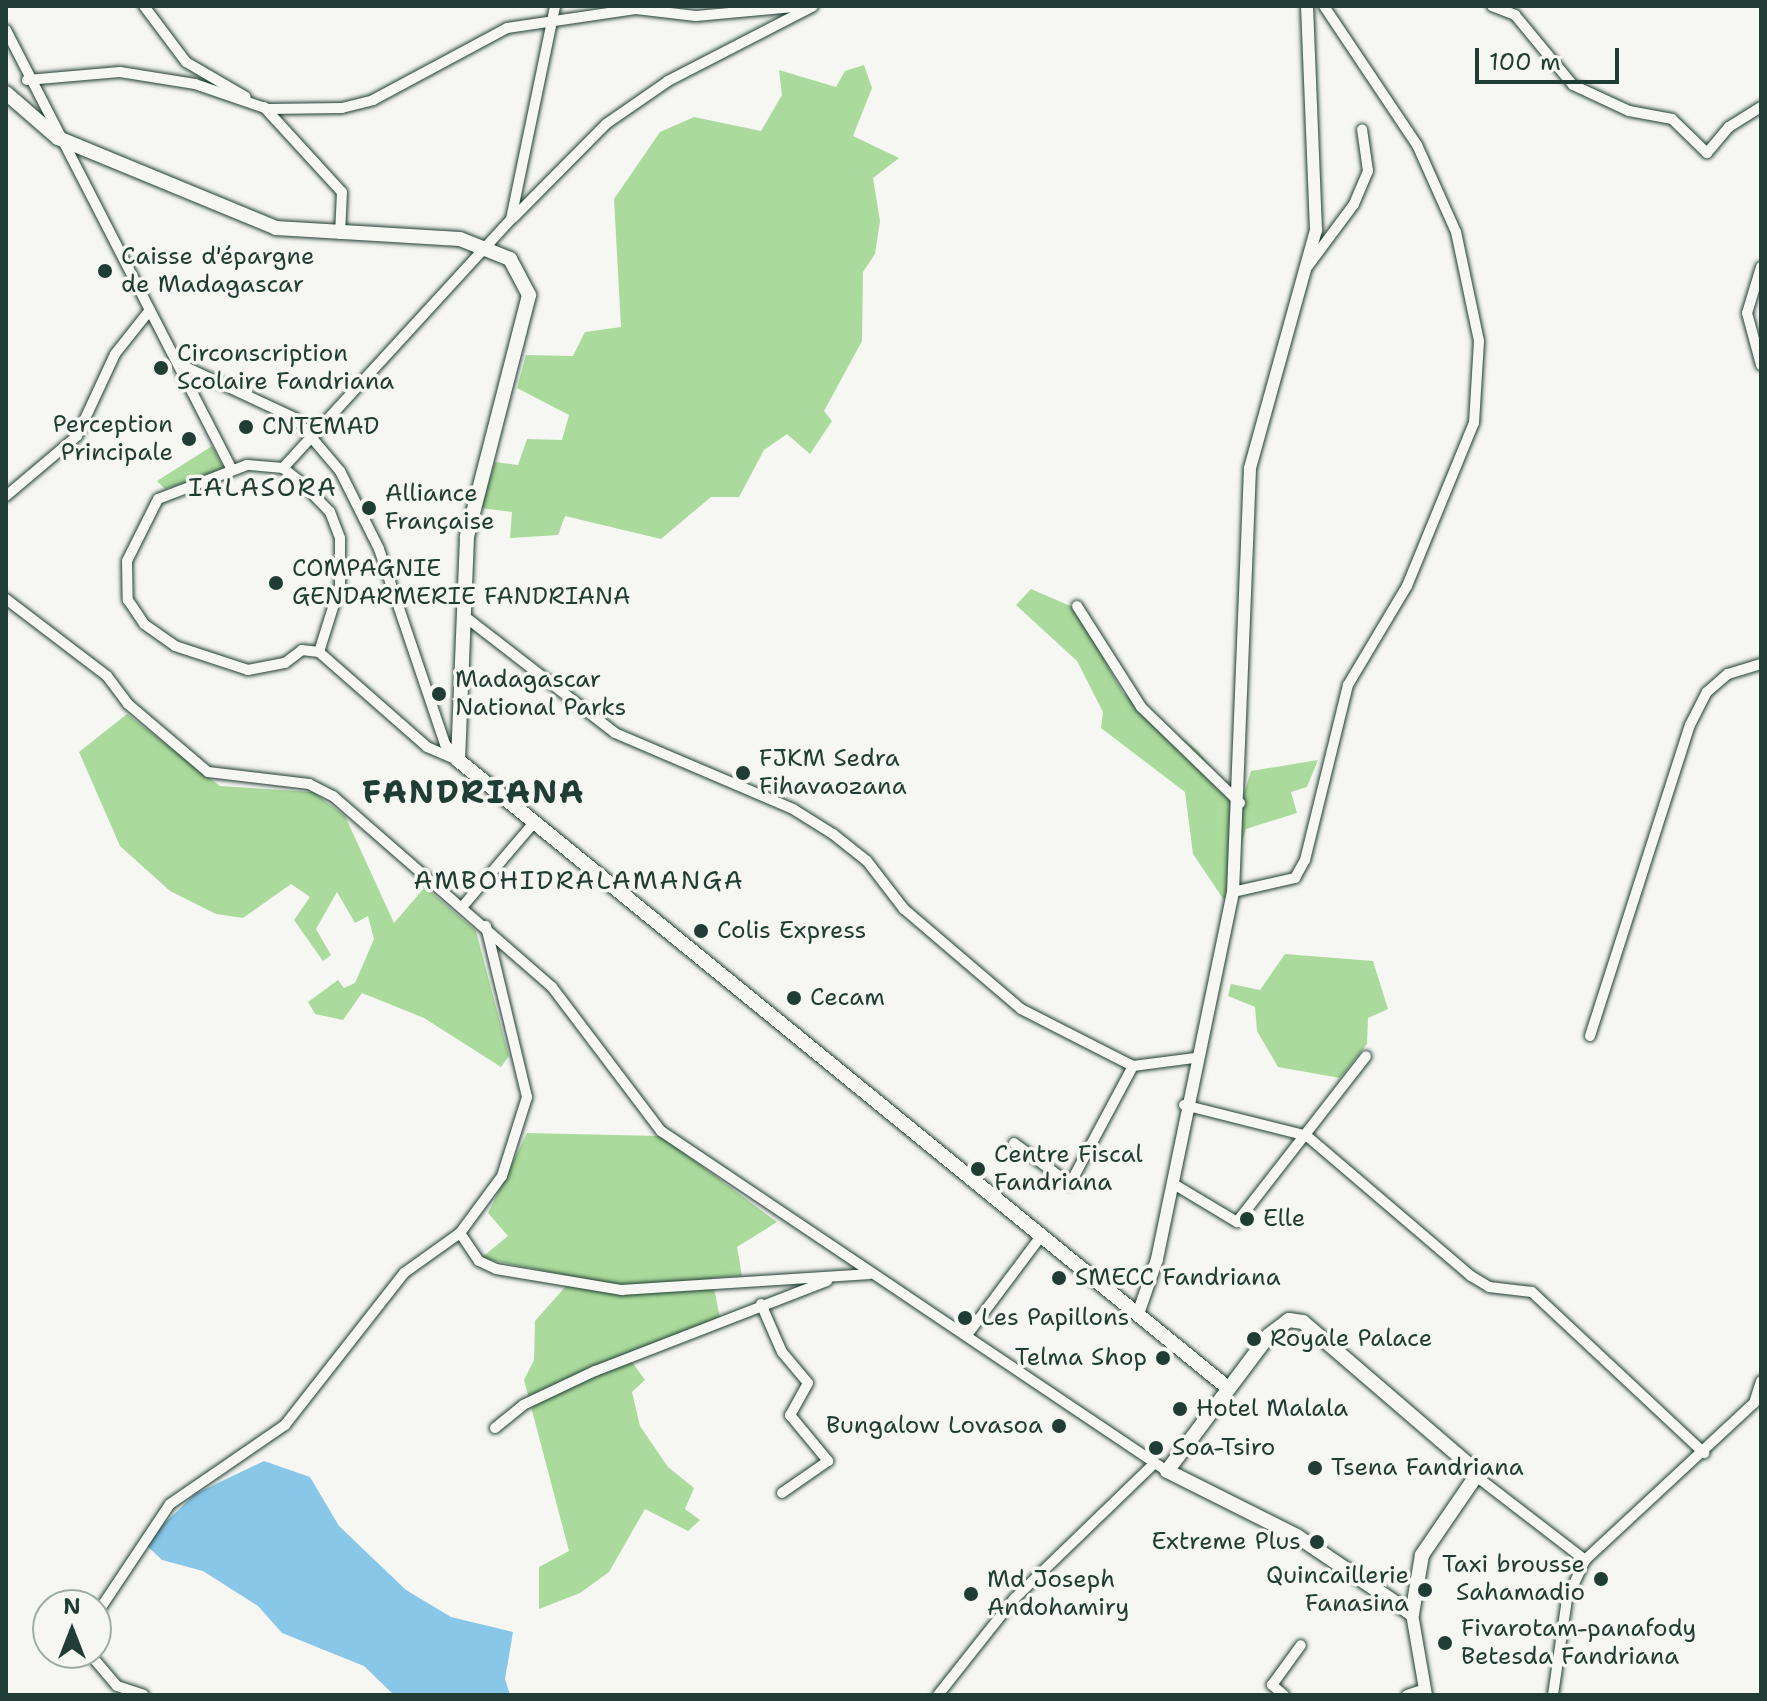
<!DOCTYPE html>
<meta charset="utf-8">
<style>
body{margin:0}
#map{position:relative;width:1767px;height:1701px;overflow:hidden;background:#f6f6f2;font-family:"Shantell Sans",sans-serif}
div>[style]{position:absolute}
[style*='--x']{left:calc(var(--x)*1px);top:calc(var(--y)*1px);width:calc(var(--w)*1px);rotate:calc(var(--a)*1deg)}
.green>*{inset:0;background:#abdb9c}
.water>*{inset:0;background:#89c7e9}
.roads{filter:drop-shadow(0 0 2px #1f3d34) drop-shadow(0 0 2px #1f3d34)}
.minor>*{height:10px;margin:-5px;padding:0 5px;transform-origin:5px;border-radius:5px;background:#f6f6f2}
.tertiary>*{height:12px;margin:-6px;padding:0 6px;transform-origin:6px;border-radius:6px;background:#f6f6f2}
.secondary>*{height:14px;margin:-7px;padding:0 7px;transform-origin:7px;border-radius:7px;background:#f6f6f2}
.dots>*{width:22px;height:22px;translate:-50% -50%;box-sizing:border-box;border:4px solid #f6f6f2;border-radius:50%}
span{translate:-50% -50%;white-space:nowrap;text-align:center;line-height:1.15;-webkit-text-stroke:7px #f6f6f2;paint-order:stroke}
.poi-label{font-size:24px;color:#1f3d34}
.left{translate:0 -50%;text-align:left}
.right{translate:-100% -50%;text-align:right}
.neighbourhood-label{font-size:26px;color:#1f3d34;letter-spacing:2px}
.district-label{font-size:32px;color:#1f3d34;font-weight:700;letter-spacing:2px}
.frame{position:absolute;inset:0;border:8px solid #1f3d34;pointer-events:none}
.north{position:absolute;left:32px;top:1589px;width:80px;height:80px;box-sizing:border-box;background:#f6f6f2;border:2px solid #a0aca6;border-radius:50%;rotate:0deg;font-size:22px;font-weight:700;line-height:32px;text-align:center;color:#1f3d34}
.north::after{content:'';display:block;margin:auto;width:28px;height:36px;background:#1f3d34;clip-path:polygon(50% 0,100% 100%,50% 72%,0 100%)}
.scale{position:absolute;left:1475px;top:48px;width:144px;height:36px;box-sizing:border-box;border:4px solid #1f3d34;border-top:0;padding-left:10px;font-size:24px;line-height:28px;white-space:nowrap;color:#1f3d34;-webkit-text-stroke:6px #f6f6f2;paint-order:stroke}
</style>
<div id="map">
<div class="green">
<i style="clip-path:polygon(864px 65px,872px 88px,853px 136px,899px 158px,873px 178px,880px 221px,875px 254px,863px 272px,862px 341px,824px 411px,832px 421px,810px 454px,787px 434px,764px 450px,739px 497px,711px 497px,661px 539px,565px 516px,558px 535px,510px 538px,512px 512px,481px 508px,495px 462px,518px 465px,527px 439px,562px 440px,569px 415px,517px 388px,526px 355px,573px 356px,585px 332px,621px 327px,614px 199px,660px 132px,694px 117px,761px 131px,782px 95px,779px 70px,836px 87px,845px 71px)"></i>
<i style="clip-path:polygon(212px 446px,224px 469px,218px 473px,165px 489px,157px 481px)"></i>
<i style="clip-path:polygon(1031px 589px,1075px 608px,1123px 693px,1197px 750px,1241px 803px,1251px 771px,1318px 760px,1307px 787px,1291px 792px,1297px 813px,1246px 829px,1224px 900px,1193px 854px,1185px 792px,1101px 728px,1103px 712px,1077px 661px,1016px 605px)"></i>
<i style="clip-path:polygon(127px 714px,220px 786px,313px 792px,345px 816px,394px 923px,425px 887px,476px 931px,509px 1056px,501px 1067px,424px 1018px,362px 993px,343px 1020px,315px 1014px,308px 1002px,338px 980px,344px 988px,355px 983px,374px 939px,368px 916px,355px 923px,337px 892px,316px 929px,331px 955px,323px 961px,294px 920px,310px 897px,291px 884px,243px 918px,216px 914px,170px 891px,120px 846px,79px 752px)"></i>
<i style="clip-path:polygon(1285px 954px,1373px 961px,1388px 1009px,1368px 1018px,1367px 1044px,1340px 1078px,1278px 1067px,1257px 1031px,1255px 1007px,1228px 996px,1231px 984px,1260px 990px)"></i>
<i style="clip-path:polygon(527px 1133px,661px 1136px,777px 1222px,737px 1247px,742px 1276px,712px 1278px,720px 1318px,627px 1355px,645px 1380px,632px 1392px,640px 1426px,668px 1467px,694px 1488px,685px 1509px,700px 1520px,688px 1531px,645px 1509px,609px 1572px,580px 1593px,539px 1609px,539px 1567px,569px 1551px,524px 1380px,534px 1360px,535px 1321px,574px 1277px,481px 1258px,508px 1236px,488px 1213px)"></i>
</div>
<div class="water">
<i style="clip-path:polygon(264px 1461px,310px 1477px,339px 1526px,406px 1590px,451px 1617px,513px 1632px,505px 1679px,510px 1695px,394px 1695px,364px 1666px,282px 1633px,258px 1606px,203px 1571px,162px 1560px,144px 1543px,195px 1494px)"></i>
</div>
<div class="roads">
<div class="minor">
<i style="--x:144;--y:6;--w:70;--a:53.1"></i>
<i style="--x:186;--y:62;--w:69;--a:30.3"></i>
<i style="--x:1492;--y:6;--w:25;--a:21"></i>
<i style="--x:1515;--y:15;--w:91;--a:50.4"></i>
<i style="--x:1573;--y:85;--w:62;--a:24.9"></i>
<i style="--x:1629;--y:111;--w:44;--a:10.5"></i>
<i style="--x:1672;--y:119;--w:49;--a:44.2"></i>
<i style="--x:1707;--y:153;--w:34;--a:-50"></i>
<i style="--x:1729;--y:127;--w:38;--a:-32"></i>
<i style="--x:6;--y:30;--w:495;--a:62.8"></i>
<i style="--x:27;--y:80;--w:93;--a:-4.9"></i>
<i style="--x:120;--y:72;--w:76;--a:9.1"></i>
<i style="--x:195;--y:84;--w:77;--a:18.9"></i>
<i style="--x:268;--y:109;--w:74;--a:-0.8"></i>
<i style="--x:342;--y:108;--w:32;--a:-14"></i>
<i style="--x:373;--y:100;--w:152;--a:-28.2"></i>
<i style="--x:507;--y:28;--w:130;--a:-8.4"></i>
<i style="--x:636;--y:9;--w:60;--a:6.7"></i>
<i style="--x:696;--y:16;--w:109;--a:-5.2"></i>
<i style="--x:264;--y:107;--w:115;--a:47.5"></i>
<i style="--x:342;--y:192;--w:42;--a:92.7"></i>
<i style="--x:513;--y:218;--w:132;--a:-45.3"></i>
<i style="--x:606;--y:124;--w:75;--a:-34.7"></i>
<i style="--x:668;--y:81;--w:163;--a:-27.3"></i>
<i style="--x:1308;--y:266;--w:77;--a:-53.4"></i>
<i style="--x:1354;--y:204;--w:36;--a:-67"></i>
<i style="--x:1368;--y:171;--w:42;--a:-98.1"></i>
<i style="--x:1761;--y:267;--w:48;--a:106.9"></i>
<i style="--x:1747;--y:313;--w:54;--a:74.9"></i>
<i style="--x:179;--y:364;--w:128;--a:25"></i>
<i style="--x:295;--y:418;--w:70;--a:49.7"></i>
<i style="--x:340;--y:471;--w:87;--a:63.4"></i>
<i style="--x:379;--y:549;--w:206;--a:71.3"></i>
<i style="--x:445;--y:744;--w:18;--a:49"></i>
<i style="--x:283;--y:468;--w:338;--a:-47.5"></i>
<i style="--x:511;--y:219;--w:217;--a:-78.3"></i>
<i style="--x:6;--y:496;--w:93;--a:-40.2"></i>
<i style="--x:77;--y:436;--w:90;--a:-65.1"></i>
<i style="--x:115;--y:354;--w:56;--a:-51.5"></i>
<i style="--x:6;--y:599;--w:127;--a:37.3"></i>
<i style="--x:107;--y:676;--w:35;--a:53"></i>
<i style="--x:128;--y:704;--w:105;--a:40.4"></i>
<i style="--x:208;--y:772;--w:102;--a:6.8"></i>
<i style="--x:309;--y:784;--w:27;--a:27"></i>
<i style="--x:333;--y:796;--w:291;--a:41.1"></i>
<i style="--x:552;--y:987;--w:181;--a:52.9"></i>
<i style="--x:661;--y:1131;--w:610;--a:33.9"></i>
<i style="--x:1077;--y:606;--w:120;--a:57.6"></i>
<i style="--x:1141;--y:707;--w:138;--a:44.1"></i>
<i style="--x:463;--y:615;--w:192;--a:37.8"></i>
<i style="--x:615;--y:733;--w:194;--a:23.1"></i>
<i style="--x:793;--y:809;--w:47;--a:32"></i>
<i style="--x:833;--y:834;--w:43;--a:38.5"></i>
<i style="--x:867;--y:861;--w:61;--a:52.4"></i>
<i style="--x:904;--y:909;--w:154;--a:40.5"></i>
<i style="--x:1021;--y:1009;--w:126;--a:27"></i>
<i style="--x:1133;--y:1066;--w:63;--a:-7.4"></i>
<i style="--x:319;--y:652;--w:70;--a:-72.6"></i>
<i style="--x:340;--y:585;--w:47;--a:-90"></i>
<i style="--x:340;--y:538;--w:28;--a:-111"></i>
<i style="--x:330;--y:512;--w:37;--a:-134"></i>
<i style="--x:304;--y:485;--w:27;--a:-141"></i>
<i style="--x:283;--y:468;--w:36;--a:-175"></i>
<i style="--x:247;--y:465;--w:95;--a:159.1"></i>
<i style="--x:158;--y:499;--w:69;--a:116.6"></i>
<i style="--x:127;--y:561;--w:39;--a:89"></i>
<i style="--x:128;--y:600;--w:29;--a:56"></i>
<i style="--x:144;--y:624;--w:38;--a:35"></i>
<i style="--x:175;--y:646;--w:77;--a:18.2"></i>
<i style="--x:248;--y:670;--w:38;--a:-11"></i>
<i style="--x:285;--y:663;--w:21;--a:-37"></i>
<i style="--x:302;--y:650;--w:17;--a:7"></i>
<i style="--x:319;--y:652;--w:144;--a:41.3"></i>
<i style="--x:427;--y:747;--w:34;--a:23"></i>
<i style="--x:1233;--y:892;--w:64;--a:-12.7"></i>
<i style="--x:1295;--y:878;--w:21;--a:-61"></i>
<i style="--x:1305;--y:860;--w:180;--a:-76.2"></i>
<i style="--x:1348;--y:685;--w:115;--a:-59.2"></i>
<i style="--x:1407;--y:586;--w:176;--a:-67.7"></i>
<i style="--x:1474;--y:423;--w:82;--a:-86.5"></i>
<i style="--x:1479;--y:341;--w:111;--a:-101.9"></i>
<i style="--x:1456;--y:232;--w:95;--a:-114.1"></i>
<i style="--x:1417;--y:145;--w:167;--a:-123.8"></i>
<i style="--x:463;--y:906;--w:105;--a:-49.6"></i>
<i style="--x:1590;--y:1036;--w:327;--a:-72.2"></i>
<i style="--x:1690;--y:725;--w:37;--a:-63"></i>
<i style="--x:1707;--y:692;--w:28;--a:-41"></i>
<i style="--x:1728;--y:674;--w:34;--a:-17"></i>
<i style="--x:1184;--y:1105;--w:127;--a:14.1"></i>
<i style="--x:1307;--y:1136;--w:216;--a:40.5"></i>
<i style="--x:1471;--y:1276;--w:21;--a:31"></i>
<i style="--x:1489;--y:1287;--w:43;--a:6.6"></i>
<i style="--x:1532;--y:1292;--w:236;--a:43.1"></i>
<i style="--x:1014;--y:1143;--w:69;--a:36.2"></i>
<i style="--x:1070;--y:1184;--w:134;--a:-61.9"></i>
<i style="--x:1172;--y:1183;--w:76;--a:31"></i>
<i style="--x:1237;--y:1222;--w:210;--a:-52.1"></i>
<i style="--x:460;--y:1233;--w:34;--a:56"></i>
<i style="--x:479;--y:1261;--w:19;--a:25"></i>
<i style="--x:496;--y:1269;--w:128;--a:9.5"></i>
<i style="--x:622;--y:1290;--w:248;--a:-3.7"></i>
<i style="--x:761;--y:1304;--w:52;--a:66.4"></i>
<i style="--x:782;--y:1352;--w:40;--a:50"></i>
<i style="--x:808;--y:1383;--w:37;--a:119"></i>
<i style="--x:790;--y:1415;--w:60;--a:50.4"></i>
<i style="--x:828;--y:1461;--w:56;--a:145.2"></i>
<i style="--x:967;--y:1335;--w:124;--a:-53.2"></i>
<i style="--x:495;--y:1428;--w:36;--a:-39"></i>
<i style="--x:523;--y:1405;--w:80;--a:-25.3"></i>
<i style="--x:595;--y:1371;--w:249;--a:-21.2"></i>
<i style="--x:1476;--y:1476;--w:138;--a:37.6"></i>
<i style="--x:96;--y:1615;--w:133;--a:-56.3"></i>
<i style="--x:170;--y:1504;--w:140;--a:-34.5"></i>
<i style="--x:285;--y:1425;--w:193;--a:-51.9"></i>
<i style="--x:404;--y:1273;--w:69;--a:-35.5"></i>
<i style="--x:460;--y:1233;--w:71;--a:-53.6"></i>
<i style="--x:502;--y:1176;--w:83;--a:-72.4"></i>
<i style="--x:527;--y:1097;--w:176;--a:-103.5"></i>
<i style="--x:89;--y:1653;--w:43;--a:49.7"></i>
<i style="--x:117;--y:1686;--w:28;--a:18"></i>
<i style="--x:938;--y:1695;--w:124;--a:-51.6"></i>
<i style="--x:1015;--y:1598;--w:193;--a:-44"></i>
<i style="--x:1284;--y:1695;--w:16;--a:-140"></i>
<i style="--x:1272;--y:1685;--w:49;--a:-54.1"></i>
<i style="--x:1407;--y:1695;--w:19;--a:-18"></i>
<i style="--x:1553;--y:1695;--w:97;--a:-81.7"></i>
<i style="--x:1567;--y:1599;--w:43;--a:-65.2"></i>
<i style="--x:1585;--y:1560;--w:231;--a:-42.9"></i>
<i style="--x:1754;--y:1403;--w:23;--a:-72"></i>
</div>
<div class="tertiary">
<i style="--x:1138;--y:1314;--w:58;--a:-70.9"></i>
<i style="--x:1157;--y:1259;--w:375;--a:-78.3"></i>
<i style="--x:1233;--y:892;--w:424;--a:-87.7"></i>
<i style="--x:1250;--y:468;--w:247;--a:-74.5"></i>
<i style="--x:1316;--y:230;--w:224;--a:-92.3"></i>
<i style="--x:1412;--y:1614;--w:82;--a:80.2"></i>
</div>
<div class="secondary">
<i style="--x:6;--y:93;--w:69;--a:40.9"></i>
<i style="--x:58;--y:138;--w:236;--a:22.4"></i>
<i style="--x:276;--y:228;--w:184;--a:3.4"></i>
<i style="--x:460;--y:239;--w:54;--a:21.8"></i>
<i style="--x:510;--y:259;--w:41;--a:62.2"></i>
<i style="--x:529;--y:295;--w:250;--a:104.4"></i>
<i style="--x:467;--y:537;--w:223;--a:92.3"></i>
<i style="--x:458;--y:760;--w:994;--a:39.2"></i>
<i style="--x:1289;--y:1320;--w:14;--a:8"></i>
<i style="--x:1303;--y:1322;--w:225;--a:40.7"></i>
<i style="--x:1474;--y:1469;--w:7;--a:74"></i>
<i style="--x:1476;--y:1476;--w:96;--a:124.4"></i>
<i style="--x:1422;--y:1555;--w:60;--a:99.6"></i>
<i style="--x:1412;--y:1614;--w:139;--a:-145.9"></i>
<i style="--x:1297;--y:1536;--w:145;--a:-153.4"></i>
<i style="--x:1167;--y:1471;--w:170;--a:-53.1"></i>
<i style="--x:1269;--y:1335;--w:25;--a:-37"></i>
</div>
</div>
<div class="dots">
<i style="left:105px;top:271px;background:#1f3d34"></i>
<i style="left:161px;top:368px;background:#1f3d34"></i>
<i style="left:246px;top:427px;background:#1f3d34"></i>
<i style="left:189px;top:439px;background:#1f3d34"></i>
<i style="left:369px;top:508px;background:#1f3d34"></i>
<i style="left:276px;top:583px;background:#1f3d34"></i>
<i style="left:439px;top:694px;background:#1f3d34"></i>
<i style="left:743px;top:773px;background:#1f3d34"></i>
<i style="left:701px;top:931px;background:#1f3d34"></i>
<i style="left:794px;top:998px;background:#1f3d34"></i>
<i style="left:978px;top:1169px;background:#1f3d34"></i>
<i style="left:1247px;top:1219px;background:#1f3d34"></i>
<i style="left:1059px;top:1278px;background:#1f3d34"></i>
<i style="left:965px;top:1318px;background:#1f3d34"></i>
<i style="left:1254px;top:1339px;background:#1f3d34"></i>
<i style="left:1163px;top:1358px;background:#1f3d34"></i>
<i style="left:1180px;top:1409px;background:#1f3d34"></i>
<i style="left:1059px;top:1426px;background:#1f3d34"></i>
<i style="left:1156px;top:1448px;background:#1f3d34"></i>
<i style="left:1315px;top:1468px;background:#1f3d34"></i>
<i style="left:1317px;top:1542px;background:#1f3d34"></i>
<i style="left:1601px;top:1579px;background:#1f3d34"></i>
<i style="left:1425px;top:1590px;background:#1f3d34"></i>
<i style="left:971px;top:1594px;background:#1f3d34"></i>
<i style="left:1445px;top:1643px;background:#1f3d34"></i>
</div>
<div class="poi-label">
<span class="left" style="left:121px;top:271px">Caisse d'épargne<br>de Madagascar</span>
<span class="left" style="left:177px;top:368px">Circonscription<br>Scolaire Fandriana</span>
<span class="right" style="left:173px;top:439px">Perception<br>Principale</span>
<span class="left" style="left:262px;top:427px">CNTEMAD</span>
<span class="left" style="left:385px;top:508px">Alliance<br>Française</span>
<span class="left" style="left:292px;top:583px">COMPAGNIE<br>GENDARMERIE FANDRIANA</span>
<span class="left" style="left:455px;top:694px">Madagascar<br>National Parks</span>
<span class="left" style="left:759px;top:773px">FJKM Sedra<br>Fihavaozana</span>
<span class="left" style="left:717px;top:931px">Colis Express</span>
<span class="left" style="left:810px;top:998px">Cecam</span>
<span class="left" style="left:994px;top:1169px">Centre Fiscal<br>Fandriana</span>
<span class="left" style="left:1263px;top:1219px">Elle</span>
<span class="left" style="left:1075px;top:1278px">SMECC Fandriana</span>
<span class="left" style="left:981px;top:1318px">Les Papillons</span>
<span class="left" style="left:1270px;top:1339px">Royale Palace</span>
<span class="right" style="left:1147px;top:1358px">Telma Shop</span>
<span class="left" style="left:1196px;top:1409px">Hotel Malala</span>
<span class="right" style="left:1043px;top:1426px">Bungalow Lovasoa</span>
<span class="left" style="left:1172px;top:1448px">Soa-Tsiro</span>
<span class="left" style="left:1331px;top:1468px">Tsena Fandriana</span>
<span class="right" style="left:1301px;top:1542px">Extreme Plus</span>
<span class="right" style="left:1585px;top:1579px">Taxi brousse<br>Sahamadio</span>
<span class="right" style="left:1409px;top:1590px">Quincaillerie<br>Fanasina</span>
<span class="left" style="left:987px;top:1594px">Md Joseph<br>Andohamiry</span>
<span class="left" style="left:1461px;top:1643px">Fivarotam-panafody<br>Betesda Fandriana</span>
</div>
<div class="neighbourhood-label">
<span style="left:263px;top:487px">IALASORA</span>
<span style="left:579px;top:880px">AMBOHIDRALAMANGA</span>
</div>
<div class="district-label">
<span style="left:474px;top:792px">FANDRIANA</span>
</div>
<div class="frame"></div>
<div class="north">N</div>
<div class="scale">100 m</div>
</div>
